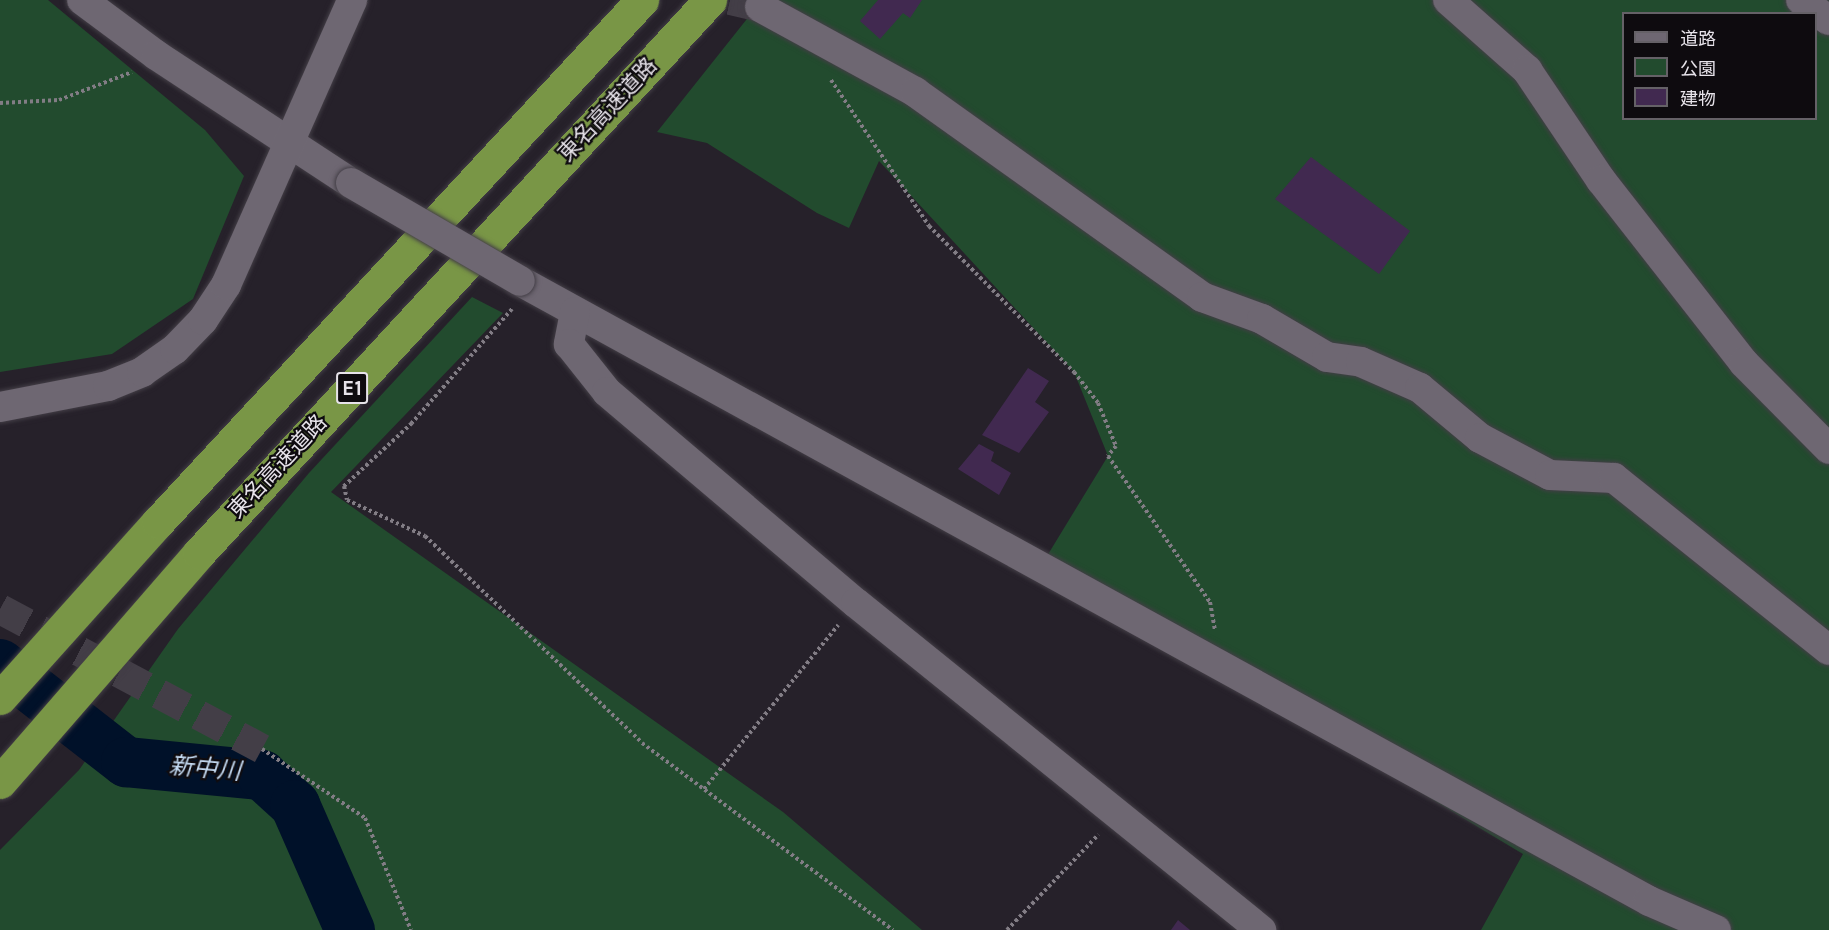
<!DOCTYPE html>
<meta charset="utf-8">
<style>
body{margin:0}
#map{position:relative;width:1829px;height:930px;overflow:hidden;background:#26212a;font-family:Karla,"Noto Sans JP",sans-serif}
div>[style]{position:absolute}
[style*='--x']{left:calc(var(--x)*1px);top:calc(var(--y)*1px);width:calc(var(--w)*1px);rotate:calc(var(--a)*1deg)}
.green>*{inset:0;background:#224b2e}
.river>*{height:50px;margin:-25px;padding:0 25px;transform-origin:25px;border-radius:25px;background:#001129}
.building>*{inset:0;background:#412950}
.minor-tunnel>*{height:30px;margin-top:-15px;transform-origin:0;background:repeating-linear-gradient(90deg,#433e47 0 30px,transparent 0 45px)}
.path>*{height:4px;margin-top:-2px;transform-origin:0;background:repeating-linear-gradient(90deg,#827d85 0 3px,transparent 0 6px)}
.roads{filter:drop-shadow(0 0 2px #433e46) drop-shadow(0 0 2px #433e46)}
.minor>*{height:30px;margin:-15px;padding:0 15px;transform-origin:15px;border-radius:15px;background:#6e6772}
.highway>*{height:33px;margin:-16.5px;padding:0 16.5px;transform-origin:16.5px;border-radius:16.5px;background:#799646}
.bridges{filter:drop-shadow(0 0 2px #433e46) drop-shadow(0 0 2px #433e46)}
.minor-bridge>*{height:30px;margin:-15px;padding:0 15px;transform-origin:15px;border-radius:15px;background:#6e6772}
span{translate:-50% -50%;white-space:nowrap;text-align:center;line-height:1.15;-webkit-text-stroke:4.5px #0e0b0f;paint-order:stroke}
.shield-label span{padding:2px 4px;background:#0e0b0f;border:2px solid;border-radius:4px;-webkit-text-stroke-width:0}
.shield-label{font-size:21px;color:#e7e3ea;font-weight:700}
.street-label{font-size:22px;color:#e7e3ea}
.water-label{font-size:24px;color:#c4daf2;font-style:italic}
.legend{position:absolute;left:1622px;top:12px;width:195px;height:108px;box-sizing:border-box;background:#0e0b0f;border:2px solid #656167;margin:0;padding:8px 10px;list-style:none;font-size:18px;color:#e7e3ea}
.legend li{display:flex;align-items:center;gap:12px;height:30px}
.legend b{width:30px;border:2px solid #656167}
</style>
<div id="map">
<div class="green">
<i style="clip-path:polygon(0 0,48px 0,205px 130px,244px 176px,193px 299px,112px 354px,0 372px)"></i>
<i style="clip-path:polygon(evenodd,762px 0,1829px 0,1829px 930px,1481px 930px,1523px 854px,1328px 737px,1047px 556px,1108px 456px,1074px 372px,879px 161px,849px 228px,817px 213px,707px 143px,657px 132px,762px 0,1624px 14px,1816px 14px,1816px 118px,1624px 118px,1624px 14px)"></i>
<i style="clip-path:polygon(472px 297px,503px 313px,331px 492px,783px 812px,922px 930px,0 930px,0 850px,79px 770px,178px 629px,309px 473px)"></i>
</div>
<div class="river">
<i style="--x:0;--y:664;--w:160;--a:37.9"></i>
<i style="--x:126;--y:762;--w:137;--a:5.5"></i>
<i style="--x:262;--y:775;--w:45;--a:42.3"></i>
<i style="--x:295;--y:805;--w:137;--a:66.3"></i>
</div>
<div class="building">
<i style="clip-path:polygon(878px 0,922px 0,910px 18px,903px 13px,880px 39px,860px 21px)"></i>
<i style="clip-path:polygon(1311px 157px,1410px 231px,1379px 274px,1275px 199px)"></i>
<i style="clip-path:polygon(1028px 368px,1049px 381px,1035px 402px,1049px 412px,1019px 453px,982px 435px)"></i>
<i style="clip-path:polygon(979px 444px,994px 452px,991px 461px,1011px 473px,999px 495px,958px 469px)"></i>
<i style="clip-path:polygon(1178px 920px,1190px 930px,1171px 930px)"></i>
</div>
<div class="minor-tunnel">
<i style="--x:730;--y:0;--w:31;--a:13"></i>
<i style="--x:0;--y:609;--w:297;--a:28.1"></i>
</div>
<div class="path">
<i style="--x:831;--y:80;--w:176;--a:56.1"></i>
<i style="--x:929;--y:226;--w:206;--a:45.2"></i>
<i style="--x:1074;--y:372;--w:39;--a:52"></i>
<i style="--x:1098;--y:403;--w:47;--a:67.3"></i>
<i style="--x:1116;--y:446;--w:13;--a:129"></i>
<i style="--x:1108;--y:456;--w:178;--a:55.1"></i>
<i style="--x:1210;--y:602;--w:29;--a:80"></i>
<i style="--x:0;--y:103;--w:59;--a:-2.9"></i>
<i style="--x:59;--y:100;--w:78;--a:-21"></i>
<i style="--x:512;--y:309;--w:152;--a:131.3"></i>
<i style="--x:412;--y:423;--w:93;--a:137.2"></i>
<i style="--x:344;--y:486;--w:14;--a:78"></i>
<i style="--x:347;--y:500;--w:86;--a:24.8"></i>
<i style="--x:425;--y:536;--w:300;--a:43.6"></i>
<i style="--x:642;--y:743;--w:313;--a:36.7"></i>
<i style="--x:262;--y:749;--w:124;--a:33.8"></i>
<i style="--x:365;--y:818;--w:121;--a:67.7"></i>
<i style="--x:704;--y:789;--w:212;--a:-50.7"></i>
<i style="--x:1007;--y:930;--w:132;--a:-46.2"></i>
</div>
<div class="roads">
<div class="minor">
<i style="--x:82;--y:0;--w:92;--a:36.6"></i>
<i style="--x:156;--y:55;--w:233;--a:33.3"></i>
<i style="--x:1448;--y:0;--w:106;--a:41.5"></i>
<i style="--x:1527;--y:70;--w:133;--a:56.1"></i>
<i style="--x:1601;--y:180;--w:232;--a:52"></i>
<i style="--x:1744;--y:363;--w:121;--a:45.3"></i>
<i style="--x:1801;--y:0;--w:34;--a:36"></i>
<i style="--x:760;--y:7;--w:177;--a:28.7"></i>
<i style="--x:915;--y:92;--w:353;--a:35.5"></i>
<i style="--x:1202;--y:297;--w:64;--a:20.1"></i>
<i style="--x:1262;--y:319;--w:75;--a:30.3"></i>
<i style="--x:1327;--y:357;--w:34;--a:8"></i>
<i style="--x:1361;--y:362;--w:64;--a:23.8"></i>
<i style="--x:1420;--y:388;--w:78;--a:39.8"></i>
<i style="--x:1480;--y:438;--w:79;--a:27.9"></i>
<i style="--x:1550;--y:475;--w:64;--a:2.7"></i>
<i style="--x:1614;--y:478;--w:275;--a:38.7"></i>
<i style="--x:520;--y:281;--w:1288;--a:28.77"></i>
<i style="--x:1649;--y:901;--w:73;--a:23.4"></i>
<i style="--x:575;--y:312;--w:33;--a:101"></i>
<i style="--x:569;--y:344;--w:61;--a:51.6"></i>
<i style="--x:607;--y:392;--w:326;--a:40.3"></i>
<i style="--x:856;--y:603;--w:521;--a:38.92"></i>
<i style="--x:0;--y:407;--w:110;--a:-11"></i>
<i style="--x:108;--y:386;--w:37;--a:-22"></i>
<i style="--x:142;--y:372;--w:40;--a:-34.9"></i>
<i style="--x:175;--y:349;--w:40;--a:-46"></i>
<i style="--x:203;--y:320;--w:42;--a:-56.7"></i>
<i style="--x:226;--y:285;--w:312;--a:-66.1"></i>
</div>
<div class="highway">
<i style="--x:0;--y:698;--w:237;--a:-48.1"></i>
<i style="--x:158;--y:522;--w:712;--a:-47.16"></i>
<i style="--x:0;--y:782;--w:303;--a:-49"></i>
<i style="--x:199;--y:553;--w:753;--a:-47.26"></i>
</div>
</div>
<div class="bridges">
<div class="minor-bridge">
<i style="--x:351;--y:183;--w:195;--a:30.1"></i>
</div>
</div>
<div class="shield-label">
<span style="left:352px;top:388px">E1</span>
</div>
<div class="street-label">
<span style="left:608px;top:110px;rotate:-47deg">東名高速道路</span>
<span style="left:278px;top:467px;rotate:-47deg">東名高速道路</span>
</div>
<div class="water-label">
<span style="left:205px;top:769px;rotate:5deg">新中川</span>
</div>
<ul class="legend">
<li><b style="height:8px;background:#6e6772"></b>道路</li>
<li><b style="height:16px;background:#224b2e"></b>公園</li>
<li><b style="height:16px;background:#412950"></b>建物</li>
</ul>
</div>
